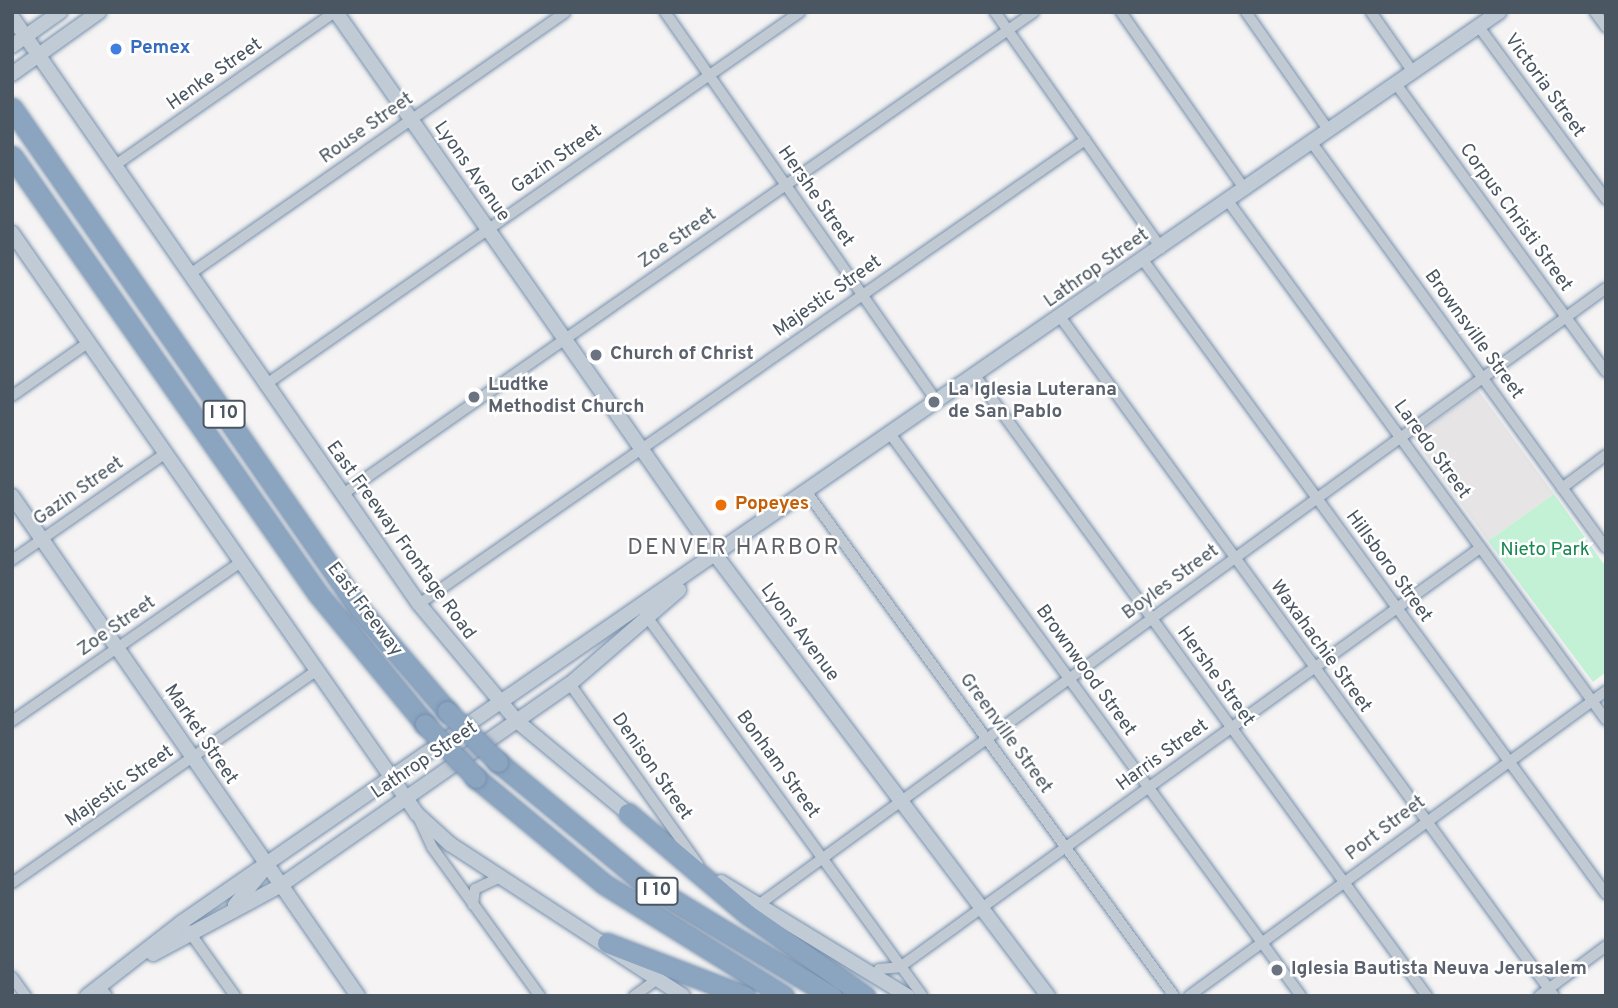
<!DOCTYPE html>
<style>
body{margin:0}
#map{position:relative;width:1618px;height:1008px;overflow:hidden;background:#f5f3f3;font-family:Overpass,sans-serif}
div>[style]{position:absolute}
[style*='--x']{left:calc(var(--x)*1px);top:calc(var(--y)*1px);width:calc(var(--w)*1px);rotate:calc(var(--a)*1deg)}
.education>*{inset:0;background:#e6e4e5}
.green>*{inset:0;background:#c3f1d5}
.roads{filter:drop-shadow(0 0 2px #7690ad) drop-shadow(0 0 2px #7690ad)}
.street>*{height:10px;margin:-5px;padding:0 5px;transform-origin:5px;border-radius:5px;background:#c1cad2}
.secondary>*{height:14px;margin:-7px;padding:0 7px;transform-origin:7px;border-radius:7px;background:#c1cbd6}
.highway>*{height:19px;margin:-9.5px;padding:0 9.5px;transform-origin:9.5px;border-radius:9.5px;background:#8ba5c1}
.bridges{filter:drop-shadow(0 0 2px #7690ad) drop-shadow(0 0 2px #7690ad)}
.highway-bridge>*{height:19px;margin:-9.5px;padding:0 9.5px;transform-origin:9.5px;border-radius:9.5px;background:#8ba5c1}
.dots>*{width:19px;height:19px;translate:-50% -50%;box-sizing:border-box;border:4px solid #fff;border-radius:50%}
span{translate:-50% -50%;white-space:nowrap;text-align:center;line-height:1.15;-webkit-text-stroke:5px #fff;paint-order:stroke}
.shield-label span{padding:2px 5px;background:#fff;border:2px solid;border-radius:5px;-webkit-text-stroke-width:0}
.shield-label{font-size:18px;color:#4a5661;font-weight:700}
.shop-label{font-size:19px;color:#366cbe;font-weight:700}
.left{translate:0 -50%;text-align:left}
.street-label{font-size:19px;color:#4a5661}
.worship-label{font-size:19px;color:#5b616d;font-weight:700}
.food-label{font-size:19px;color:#c56008;font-weight:700}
.park-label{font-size:19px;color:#17864f}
.quarter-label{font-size:23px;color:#5f6368;letter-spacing:2px}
.frame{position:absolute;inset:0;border:14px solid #4a5661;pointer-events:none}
</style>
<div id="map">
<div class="education">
<i style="clip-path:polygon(1478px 390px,1554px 494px,1488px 541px,1413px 438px)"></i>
</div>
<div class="green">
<i style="clip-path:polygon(1554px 494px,1606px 567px,1606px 672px,1593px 682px,1488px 541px)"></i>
</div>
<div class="roads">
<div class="street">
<i style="--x:665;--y:12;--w:475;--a:55.1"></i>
<i style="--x:995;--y:12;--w:289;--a:54.9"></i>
<i style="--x:1121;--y:12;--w:217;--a:55.1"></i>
<i style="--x:1246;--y:12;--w:145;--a:55.1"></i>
<i style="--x:1371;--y:12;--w:73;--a:55"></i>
<i style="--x:1595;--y:12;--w:19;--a:54"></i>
<i style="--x:1479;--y:27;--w:214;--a:53.6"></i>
<i style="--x:1396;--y:84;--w:356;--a:53.9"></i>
<i style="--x:1312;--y:143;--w:500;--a:54.02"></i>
<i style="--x:114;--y:166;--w:269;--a:-34.9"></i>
<i style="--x:1228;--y:201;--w:642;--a:53.93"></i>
<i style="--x:1143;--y:260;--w:785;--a:53.86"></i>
<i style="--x:190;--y:274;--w:457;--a:-34.9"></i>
<i style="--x:1061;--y:318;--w:838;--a:53.98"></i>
<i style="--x:976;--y:377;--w:766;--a:53.92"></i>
<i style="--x:265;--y:385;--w:652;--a:-34.88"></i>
<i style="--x:12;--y:396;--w:94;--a:-35"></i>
<i style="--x:891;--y:435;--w:695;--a:53.84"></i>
<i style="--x:1562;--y:488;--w:55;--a:-36.9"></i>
<i style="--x:343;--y:494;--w:842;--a:-34.9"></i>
<i style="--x:808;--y:494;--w:621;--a:53.9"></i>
<i style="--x:12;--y:560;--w:188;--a:-34.8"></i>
<i style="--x:419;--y:604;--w:812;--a:-34.86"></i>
<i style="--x:645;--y:614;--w:472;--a:54"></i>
<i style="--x:570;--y:684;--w:221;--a:54.6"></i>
<i style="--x:12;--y:721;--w:279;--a:-34.8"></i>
<i style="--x:419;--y:819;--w:31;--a:65"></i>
<i style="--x:432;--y:847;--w:184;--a:54.1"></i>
<i style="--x:12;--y:883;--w:372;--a:-34.9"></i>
<i style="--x:473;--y:905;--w:16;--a:-83"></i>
<i style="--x:475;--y:889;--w:29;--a:-25"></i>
<i style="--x:757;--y:906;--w:1050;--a:-36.05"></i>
<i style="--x:188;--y:930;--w:81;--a:54.5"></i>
<i style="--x:879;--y:969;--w:21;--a:-5"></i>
<i style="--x:900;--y:967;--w:716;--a:-35.84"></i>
<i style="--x:12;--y:977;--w:24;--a:54"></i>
<i style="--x:100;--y:987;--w:11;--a:52"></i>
<i style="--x:634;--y:996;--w:29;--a:-36"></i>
<i style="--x:1189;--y:996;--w:517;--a:-36.18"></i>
<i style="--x:1539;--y:996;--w:84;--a:-36.7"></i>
</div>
<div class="secondary">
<i style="--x:336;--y:12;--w:665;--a:55.04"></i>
<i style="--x:717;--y:557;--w:550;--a:52.98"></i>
<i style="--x:12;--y:17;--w:714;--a:55.26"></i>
<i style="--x:419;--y:604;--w:153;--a:50.1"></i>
<i style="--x:517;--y:721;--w:152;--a:39.7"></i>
<i style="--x:12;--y:46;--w:59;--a:-35.3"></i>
<i style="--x:12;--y:74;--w:107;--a:-35.5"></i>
<i style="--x:12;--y:233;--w:708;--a:55.12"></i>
<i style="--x:417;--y:814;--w:45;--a:42.3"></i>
<i style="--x:450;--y:844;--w:278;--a:33.1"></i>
<i style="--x:12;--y:496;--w:608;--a:55.32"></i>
<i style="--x:721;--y:882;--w:219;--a:31.4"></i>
<i style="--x:235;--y:905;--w:49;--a:-50.8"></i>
<i style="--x:153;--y:954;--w:144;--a:-28.2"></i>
<i style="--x:280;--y:886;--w:353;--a:-34.9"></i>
<i style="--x:570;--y:684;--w:144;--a:-40.8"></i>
<i style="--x:87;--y:996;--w:120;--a:-37.9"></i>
<i style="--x:182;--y:922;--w:1601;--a:-34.64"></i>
</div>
<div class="highway">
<i style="--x:12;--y:108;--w:607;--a:55.26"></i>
<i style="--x:358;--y:607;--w:137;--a:49.4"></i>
<i style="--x:12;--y:156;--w:534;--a:55.06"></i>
<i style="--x:318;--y:594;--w:168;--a:50.5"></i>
<i style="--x:498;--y:762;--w:187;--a:39.6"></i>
<i style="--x:642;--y:881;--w:222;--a:31.2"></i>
<i style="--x:476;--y:778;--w:166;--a:39.6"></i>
<i style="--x:604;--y:884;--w:212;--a:31.9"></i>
<i style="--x:628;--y:813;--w:156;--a:40.3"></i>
<i style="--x:747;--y:914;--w:144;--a:34.8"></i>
<i style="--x:607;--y:943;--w:148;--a:21"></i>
</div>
</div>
<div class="bridges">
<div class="highway-bridge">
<i style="--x:447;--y:711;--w:72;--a:45"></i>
<i style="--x:425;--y:724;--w:74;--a:46.6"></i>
</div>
</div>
<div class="dots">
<i style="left:116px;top:49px;background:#3f7fe0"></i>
<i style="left:596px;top:355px;background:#6b7280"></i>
<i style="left:474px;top:397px;background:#6b7280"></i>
<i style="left:934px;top:402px;background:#6b7280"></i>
<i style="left:721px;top:505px;background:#e8710a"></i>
<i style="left:1277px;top:970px;background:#6b7280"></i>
</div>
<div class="shield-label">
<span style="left:224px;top:414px">I 10</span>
<span style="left:657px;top:891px">I 10</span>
</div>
<div class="shop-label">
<span class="left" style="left:130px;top:49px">Pemex</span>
</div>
<div class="street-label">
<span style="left:215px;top:75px;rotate:-35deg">Henke Street</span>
<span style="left:1544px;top:86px;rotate:54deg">Victoria Street</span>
<span style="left:367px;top:129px;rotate:-35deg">Rouse Street</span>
<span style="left:557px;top:160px;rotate:-35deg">Gazin Street</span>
<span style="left:471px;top:172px;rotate:55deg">Lyons Avenue</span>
<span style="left:815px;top:197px;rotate:55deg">Hershe Street</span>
<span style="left:1515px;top:218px;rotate:54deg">Corpus Christi Street</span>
<span style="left:678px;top:239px;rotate:-35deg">Zoe Street</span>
<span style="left:1097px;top:269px;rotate:-35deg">Lathrop Street</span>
<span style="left:828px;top:297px;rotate:-35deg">Majestic Street</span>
<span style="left:1473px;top:335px;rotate:54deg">Brownsville Street</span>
<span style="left:1431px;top:450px;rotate:54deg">Laredo Street</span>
<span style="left:79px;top:492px;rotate:-35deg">Gazin Street</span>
<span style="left:400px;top:541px;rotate:54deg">East Freeway Frontage Road</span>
<span style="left:1388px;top:567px;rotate:54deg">Hillsboro Street</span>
<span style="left:1171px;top:583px;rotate:-36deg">Boyles Street</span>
<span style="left:364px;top:610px;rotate:53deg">East Freeway</span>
<span style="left:117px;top:627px;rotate:-35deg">Zoe Street</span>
<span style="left:799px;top:633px;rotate:53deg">Lyons Avenue</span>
<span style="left:1320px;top:647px;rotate:54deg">Waxahachie Street</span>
<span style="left:1085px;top:671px;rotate:54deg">Brownwood Street</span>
<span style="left:1215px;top:677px;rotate:54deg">Hershe Street</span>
<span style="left:1005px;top:734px;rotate:54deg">Greenville Street</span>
<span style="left:200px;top:735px;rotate:56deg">Market Street</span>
<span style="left:1163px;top:756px;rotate:-36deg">Harris Street</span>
<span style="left:425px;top:761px;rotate:-34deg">Lathrop Street</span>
<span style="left:777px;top:765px;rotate:54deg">Bonham Street</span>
<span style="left:651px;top:767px;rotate:55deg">Denison Street</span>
<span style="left:120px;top:787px;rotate:-35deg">Majestic Street</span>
<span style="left:1386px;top:829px;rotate:-37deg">Port Street</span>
</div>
<div class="worship-label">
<span class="left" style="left:610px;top:355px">Church of Christ</span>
<span class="left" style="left:488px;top:397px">Ludtke<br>Methodist Church</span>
<span class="left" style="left:948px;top:402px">La Iglesia Luterana<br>de San Pablo</span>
<span class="left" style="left:1291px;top:970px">Iglesia Bautista Neuva Jerusalem</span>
</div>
<div class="food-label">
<span class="left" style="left:735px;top:505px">Popeyes</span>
</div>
<div class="park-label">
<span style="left:1545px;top:551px">Nieto Park</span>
</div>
<div class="quarter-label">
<span style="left:734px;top:549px">DENVER HARBOR</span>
</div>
<div class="frame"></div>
</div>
